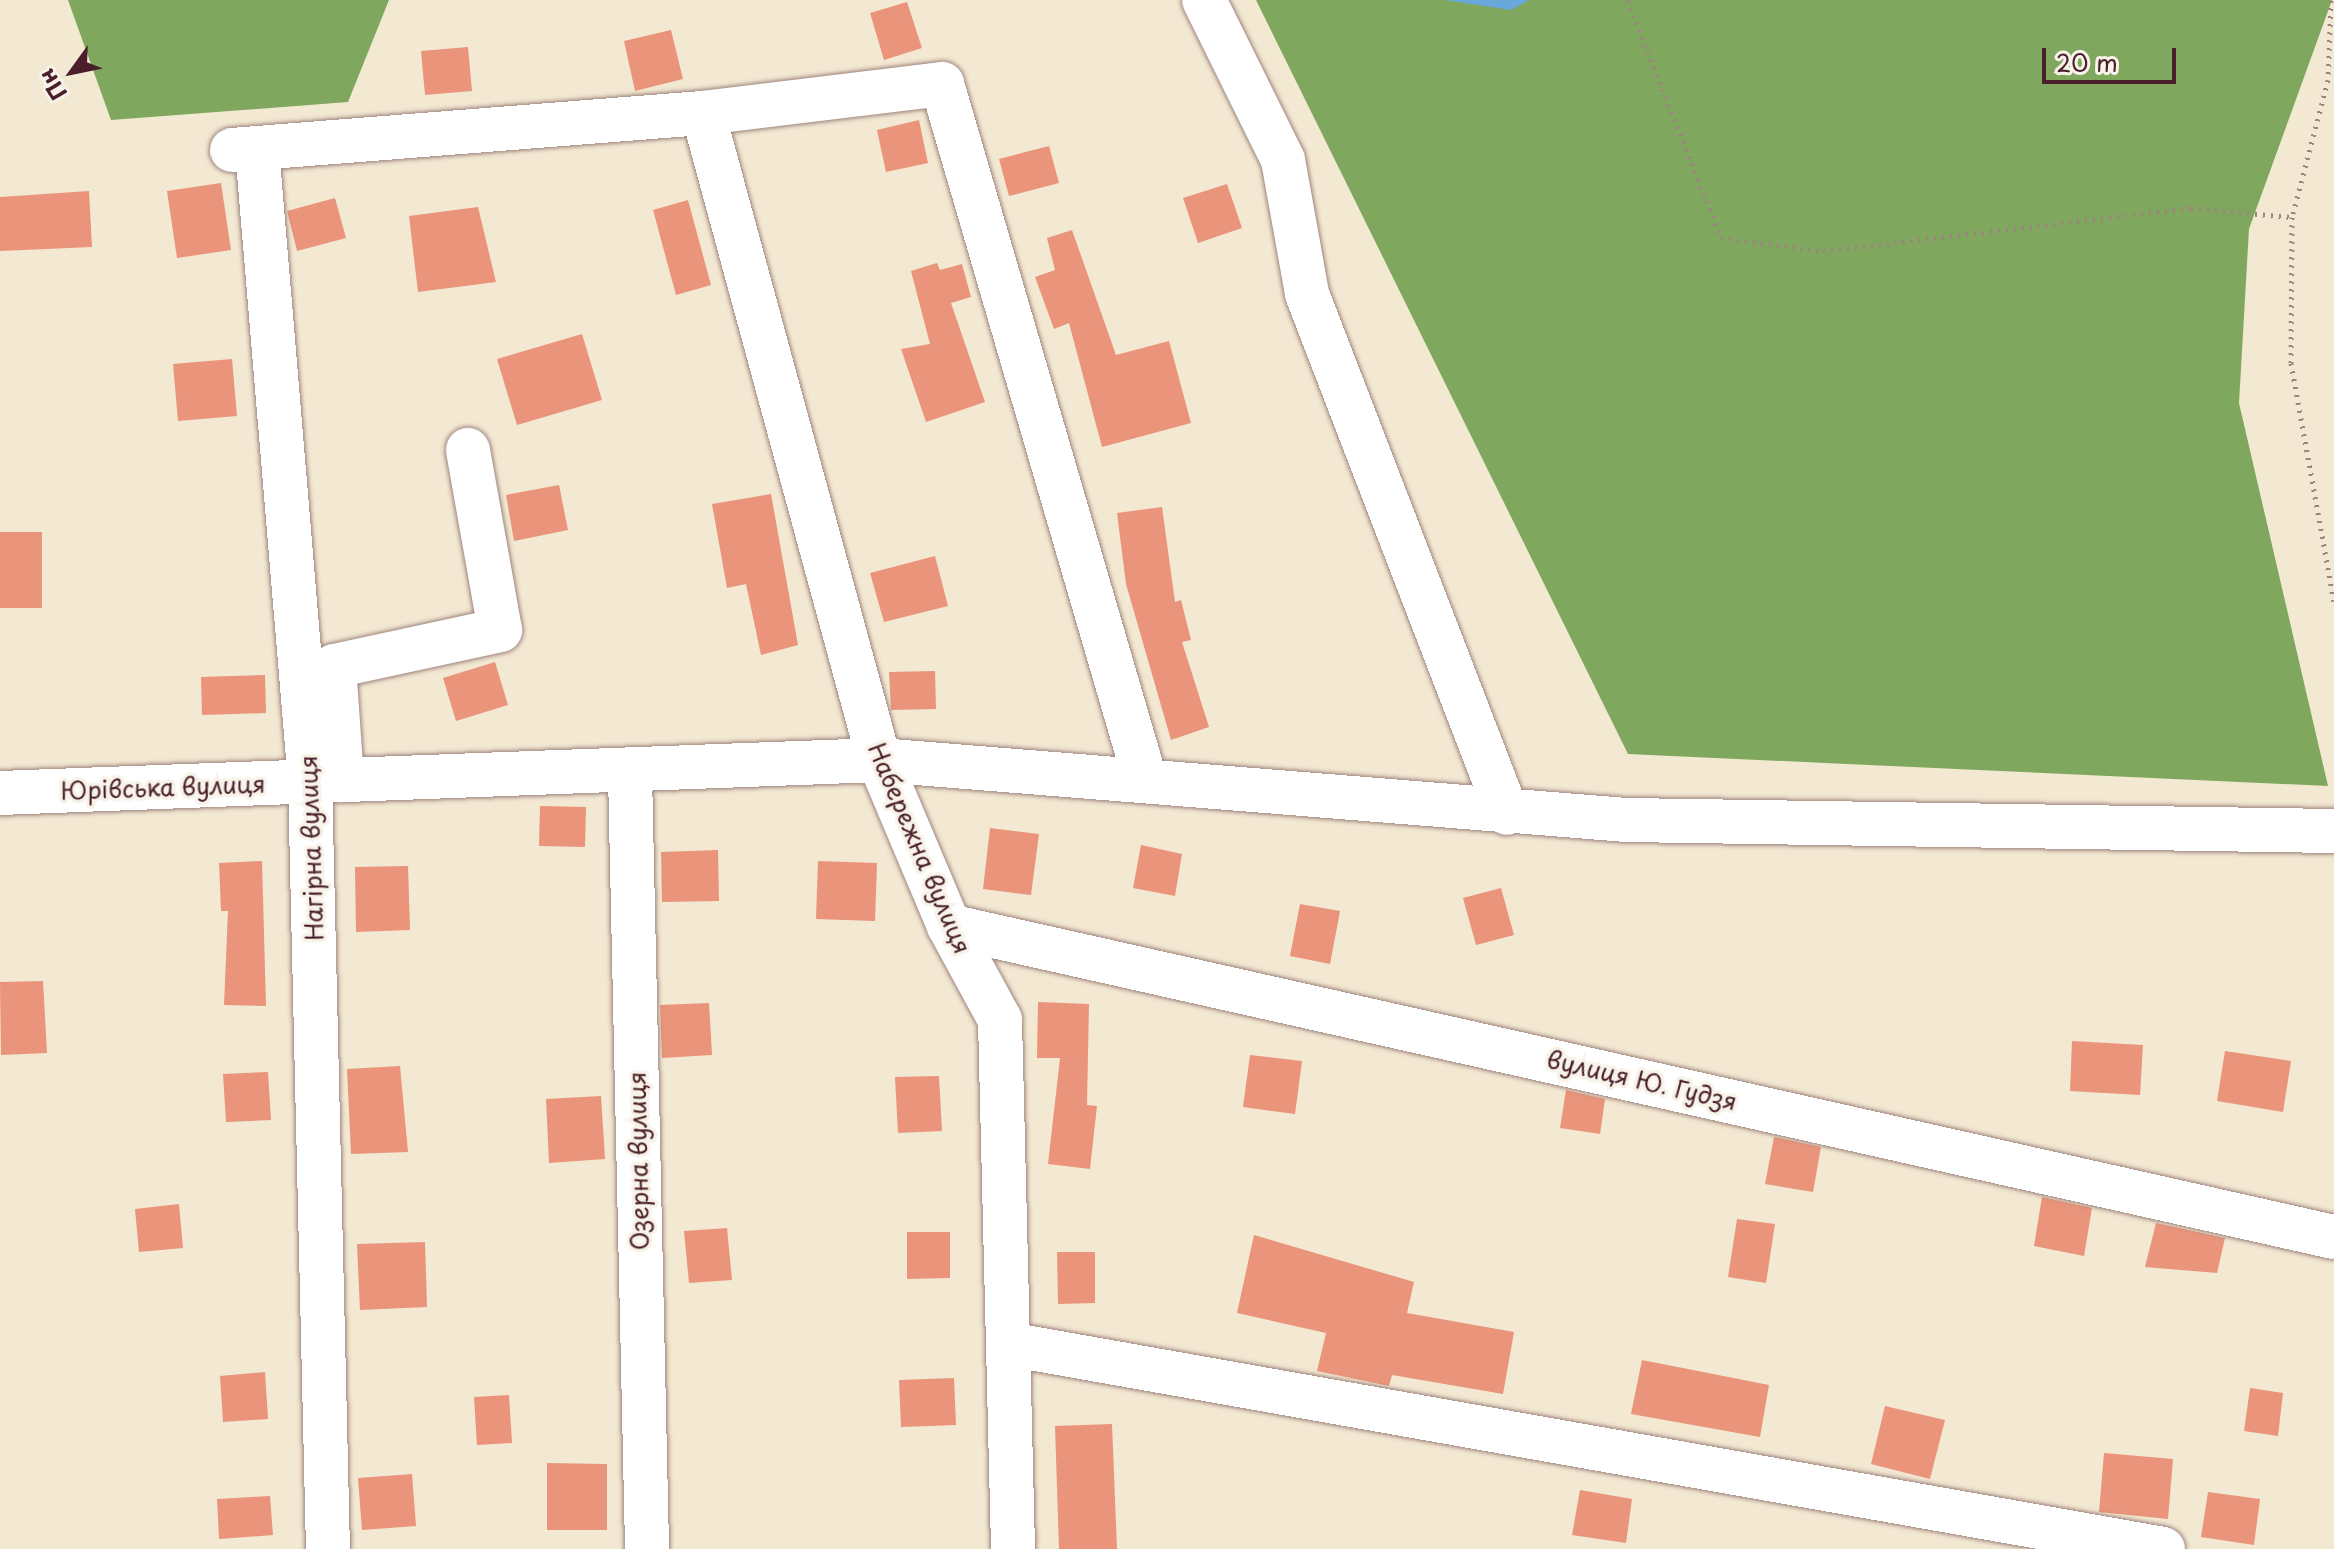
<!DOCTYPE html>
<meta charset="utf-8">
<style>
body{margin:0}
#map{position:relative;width:2334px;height:1549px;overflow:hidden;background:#f3e8d2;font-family:"Playpen Sans",sans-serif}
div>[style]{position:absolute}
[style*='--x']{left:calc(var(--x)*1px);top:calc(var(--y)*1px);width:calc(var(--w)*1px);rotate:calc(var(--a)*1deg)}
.forest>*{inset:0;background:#7fa75e}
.water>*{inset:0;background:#68a8db}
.building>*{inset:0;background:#e9947b}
.path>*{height:5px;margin-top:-2.5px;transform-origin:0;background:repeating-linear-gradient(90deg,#9e847e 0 2px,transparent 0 8px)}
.roads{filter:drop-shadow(0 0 2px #9e847e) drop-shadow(0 0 2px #9e847e)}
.minor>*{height:44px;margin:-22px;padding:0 22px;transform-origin:22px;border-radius:22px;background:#fff}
span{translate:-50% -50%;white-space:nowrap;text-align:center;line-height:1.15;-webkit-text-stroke:7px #f7f3e8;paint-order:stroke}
.street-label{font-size:24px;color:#4a1f2b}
.north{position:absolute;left:32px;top:32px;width:80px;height:80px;-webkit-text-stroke:6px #f7f3e8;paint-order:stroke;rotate:237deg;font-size:22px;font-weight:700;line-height:32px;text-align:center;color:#4a1f2b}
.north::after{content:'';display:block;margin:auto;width:28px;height:36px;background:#4a1f2b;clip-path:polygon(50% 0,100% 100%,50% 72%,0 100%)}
.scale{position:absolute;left:2042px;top:48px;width:134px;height:36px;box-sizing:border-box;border:4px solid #4a1f2b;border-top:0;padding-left:10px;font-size:24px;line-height:28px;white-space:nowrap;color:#4a1f2b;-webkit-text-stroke:6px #f7f3e8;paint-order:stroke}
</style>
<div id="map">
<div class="forest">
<i style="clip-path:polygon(68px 0,389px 0,348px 102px,111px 120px)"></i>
<i style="clip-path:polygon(1256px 0,2332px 0,2249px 229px,2239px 403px,2328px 786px,1628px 754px)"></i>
</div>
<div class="water">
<i style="clip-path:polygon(1445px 0,1529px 0,1511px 10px)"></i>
</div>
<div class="building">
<i style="clip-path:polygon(907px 2px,922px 48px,884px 60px,870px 13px)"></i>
<i style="clip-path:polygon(671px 30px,683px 79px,635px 91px,624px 41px)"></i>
<i style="clip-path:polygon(468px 47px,472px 91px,425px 95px,421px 51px)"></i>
<i style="clip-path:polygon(919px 120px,928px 163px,886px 172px,877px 130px)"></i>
<i style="clip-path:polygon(1049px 146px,1059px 183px,1009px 196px,999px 159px)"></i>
<i style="clip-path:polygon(221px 183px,231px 250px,177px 258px,167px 191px)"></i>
<i style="clip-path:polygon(1227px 184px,1242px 228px,1198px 243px,1183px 198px)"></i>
<i style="clip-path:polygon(89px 191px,92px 247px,0 251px,0 197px)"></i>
<i style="clip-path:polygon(335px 198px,346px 238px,297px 251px,287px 211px)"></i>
<i style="clip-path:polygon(688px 200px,711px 285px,676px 295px,653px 210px)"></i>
<i style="clip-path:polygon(478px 207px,496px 282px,418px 292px,409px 216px)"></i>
<i style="clip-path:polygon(1072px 230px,1116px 355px,1169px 341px,1191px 423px,1102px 447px,1069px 323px,1054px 329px,1035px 277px,1055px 270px,1047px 238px)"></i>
<i style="clip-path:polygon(937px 263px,940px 270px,962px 264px,971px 297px,951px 303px,985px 402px,926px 422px,901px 349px,930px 344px,911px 271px)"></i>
<i style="clip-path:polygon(582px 334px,602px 400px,517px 425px,497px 359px)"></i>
<i style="clip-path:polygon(232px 359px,237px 416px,178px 421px,173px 364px)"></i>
<i style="clip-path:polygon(559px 485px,568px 530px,514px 541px,506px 495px)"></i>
<i style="clip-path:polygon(771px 494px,798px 645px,761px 655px,746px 584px,727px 588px,712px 504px)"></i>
<i style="clip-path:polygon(1162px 507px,1175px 602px,1181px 600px,1191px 640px,1182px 642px,1209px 727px,1171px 740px,1126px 584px,1117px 513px)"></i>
<i style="clip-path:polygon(0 532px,42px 532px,42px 608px,0 608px)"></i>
<i style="clip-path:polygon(935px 556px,948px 606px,884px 622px,870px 573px)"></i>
<i style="clip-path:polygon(495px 662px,508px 705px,456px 721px,443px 678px)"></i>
<i style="clip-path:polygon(935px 671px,936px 709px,891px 710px,889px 672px)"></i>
<i style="clip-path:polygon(265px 675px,266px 713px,202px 715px,201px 677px)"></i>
<i style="clip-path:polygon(540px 806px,586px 807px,585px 847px,539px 846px)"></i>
<i style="clip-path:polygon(990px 828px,1039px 834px,1031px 895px,983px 889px)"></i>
<i style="clip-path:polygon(1141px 845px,1182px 854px,1175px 896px,1133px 888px)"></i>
<i style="clip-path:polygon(718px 850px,719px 901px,662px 902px,661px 852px)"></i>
<i style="clip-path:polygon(262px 861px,266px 1006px,224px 1005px,228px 911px,221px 911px,219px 863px)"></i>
<i style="clip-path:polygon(818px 861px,877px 863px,875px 921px,816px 919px)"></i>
<i style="clip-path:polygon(408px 866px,410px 930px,356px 932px,355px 867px)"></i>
<i style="clip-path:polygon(1501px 888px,1514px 935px,1476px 945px,1463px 898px)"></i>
<i style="clip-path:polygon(1300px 904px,1340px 911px,1330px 964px,1290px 956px)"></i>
<i style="clip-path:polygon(43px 981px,47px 1053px,1px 1055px,0 982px)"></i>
<i style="clip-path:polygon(1038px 1002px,1089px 1004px,1087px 1105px,1097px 1106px,1090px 1169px,1048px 1164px,1060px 1058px,1037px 1058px)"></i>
<i style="clip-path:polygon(709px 1003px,712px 1055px,662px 1058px,660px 1005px)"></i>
<i style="clip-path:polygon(2072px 1041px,2143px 1045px,2140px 1095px,2070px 1091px)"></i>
<i style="clip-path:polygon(2225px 1051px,2291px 1061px,2283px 1112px,2217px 1101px)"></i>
<i style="clip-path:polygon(1250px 1055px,1302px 1061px,1295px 1114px,1243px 1107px)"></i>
<i style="clip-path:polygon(400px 1066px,408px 1152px,351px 1154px,347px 1069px)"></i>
<i style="clip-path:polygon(268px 1072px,271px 1120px,226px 1122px,223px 1074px)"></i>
<i style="clip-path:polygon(939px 1076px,942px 1131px,898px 1133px,895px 1077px)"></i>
<i style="clip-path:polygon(1566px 1090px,1605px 1099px,1600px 1134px,1560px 1128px)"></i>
<i style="clip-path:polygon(601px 1096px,605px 1159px,549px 1163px,546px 1099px)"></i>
<i style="clip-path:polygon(1774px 1137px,1821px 1147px,1813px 1192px,1765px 1184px)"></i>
<i style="clip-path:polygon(2042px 1197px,2092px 1208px,2084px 1256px,2034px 1246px)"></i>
<i style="clip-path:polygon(179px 1204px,183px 1248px,139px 1252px,135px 1209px)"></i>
<i style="clip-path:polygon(1737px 1219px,1775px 1224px,1766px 1283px,1728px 1277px)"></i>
<i style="clip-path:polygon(2156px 1223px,2225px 1238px,2217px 1273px,2145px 1267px)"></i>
<i style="clip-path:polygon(727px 1228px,732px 1280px,689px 1283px,684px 1231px)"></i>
<i style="clip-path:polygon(907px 1232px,950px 1232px,950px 1278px,907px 1279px)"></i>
<i style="clip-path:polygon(1254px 1235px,1414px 1282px,1407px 1313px,1514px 1332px,1503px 1394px,1392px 1375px,1389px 1386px,1317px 1371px,1326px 1333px,1237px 1313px)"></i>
<i style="clip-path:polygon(425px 1242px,427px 1307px,360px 1310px,357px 1244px)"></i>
<i style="clip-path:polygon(1057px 1252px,1095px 1252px,1095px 1303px,1058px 1304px)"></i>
<i style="clip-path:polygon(1642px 1360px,1769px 1385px,1760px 1437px,1631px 1414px)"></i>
<i style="clip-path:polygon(265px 1372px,268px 1419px,223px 1422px,220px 1376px)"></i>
<i style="clip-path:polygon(954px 1378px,956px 1425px,901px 1427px,899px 1380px)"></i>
<i style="clip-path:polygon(2250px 1388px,2283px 1393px,2278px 1436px,2244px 1431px)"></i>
<i style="clip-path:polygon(509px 1395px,512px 1443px,477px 1445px,474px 1397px)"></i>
<i style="clip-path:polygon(1885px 1406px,1945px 1420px,1930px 1479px,1871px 1464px)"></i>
<i style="clip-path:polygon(1112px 1424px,1117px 1549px,1059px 1549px,1055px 1426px)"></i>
<i style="clip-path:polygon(2104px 1453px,2173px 1459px,2168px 1519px,2099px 1512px)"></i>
<i style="clip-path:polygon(547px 1463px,607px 1464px,607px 1530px,547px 1530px)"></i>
<i style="clip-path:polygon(412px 1474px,416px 1526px,362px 1530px,358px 1478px)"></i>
<i style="clip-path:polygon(1580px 1490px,1632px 1499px,1626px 1543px,1572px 1535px)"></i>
<i style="clip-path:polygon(2208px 1492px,2260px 1499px,2254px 1545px,2201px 1537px)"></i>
<i style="clip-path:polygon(270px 1496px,273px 1535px,219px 1539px,217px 1499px)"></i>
</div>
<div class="path">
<i style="--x:1627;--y:0;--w:256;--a:68.4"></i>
<i style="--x:1721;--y:238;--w:103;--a:7.3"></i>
<i style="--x:1823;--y:251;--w:371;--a:-6.7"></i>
<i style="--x:2191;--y:208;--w:101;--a:5.1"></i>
<i style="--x:2331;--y:0;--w:80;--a:92.1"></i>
<i style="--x:2328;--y:80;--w:142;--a:104.7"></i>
<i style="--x:2292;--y:217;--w:146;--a:90.4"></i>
<i style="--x:2291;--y:363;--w:242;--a:79.8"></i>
</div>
<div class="roads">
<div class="minor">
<i style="--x:1204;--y:0;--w:178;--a:63.7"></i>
<i style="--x:1283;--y:160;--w:136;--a:79.8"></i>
<i style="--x:1307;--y:294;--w:556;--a:68.93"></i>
<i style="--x:703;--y:113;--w:671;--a:74.78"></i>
<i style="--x:879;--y:760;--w:180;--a:67.1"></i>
<i style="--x:949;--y:926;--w:107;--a:61.5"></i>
<i style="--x:1000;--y:1020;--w:529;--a:88.59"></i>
<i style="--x:257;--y:149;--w:634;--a:85.21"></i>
<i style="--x:310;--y:781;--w:768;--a:88.66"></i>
<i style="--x:232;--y:150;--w:472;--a:-4.5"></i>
<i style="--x:703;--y:113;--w:241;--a:-6.9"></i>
<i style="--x:942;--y:84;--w:724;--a:73.72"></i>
<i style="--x:630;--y:774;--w:775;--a:88.74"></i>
<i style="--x:342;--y:780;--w:114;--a:-94"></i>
<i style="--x:334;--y:666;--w:170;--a:-12.2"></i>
<i style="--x:500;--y:630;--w:183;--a:-100.1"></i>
<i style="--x:0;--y:793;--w:880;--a:-2.15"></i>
<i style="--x:879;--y:760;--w:749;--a:4.59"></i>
<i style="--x:1626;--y:820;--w:708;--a:0.89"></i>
<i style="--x:949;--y:926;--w:1419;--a:12.66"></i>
<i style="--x:1008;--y:1344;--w:1173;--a:10.06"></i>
</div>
</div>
<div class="street-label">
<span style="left:163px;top:787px;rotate:-2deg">Юрівська вулиця</span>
<span style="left:311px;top:848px;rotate:-92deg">Нагірна вулиця</span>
<span style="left:920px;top:848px;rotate:67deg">Набережна вулиця</span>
<span style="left:1642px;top:1080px;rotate:13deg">вулиця Ю. Гудзя</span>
<span style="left:638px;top:1161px;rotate:-91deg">Озерна вулиця</span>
</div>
<div class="north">Пн</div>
<div class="scale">20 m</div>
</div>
